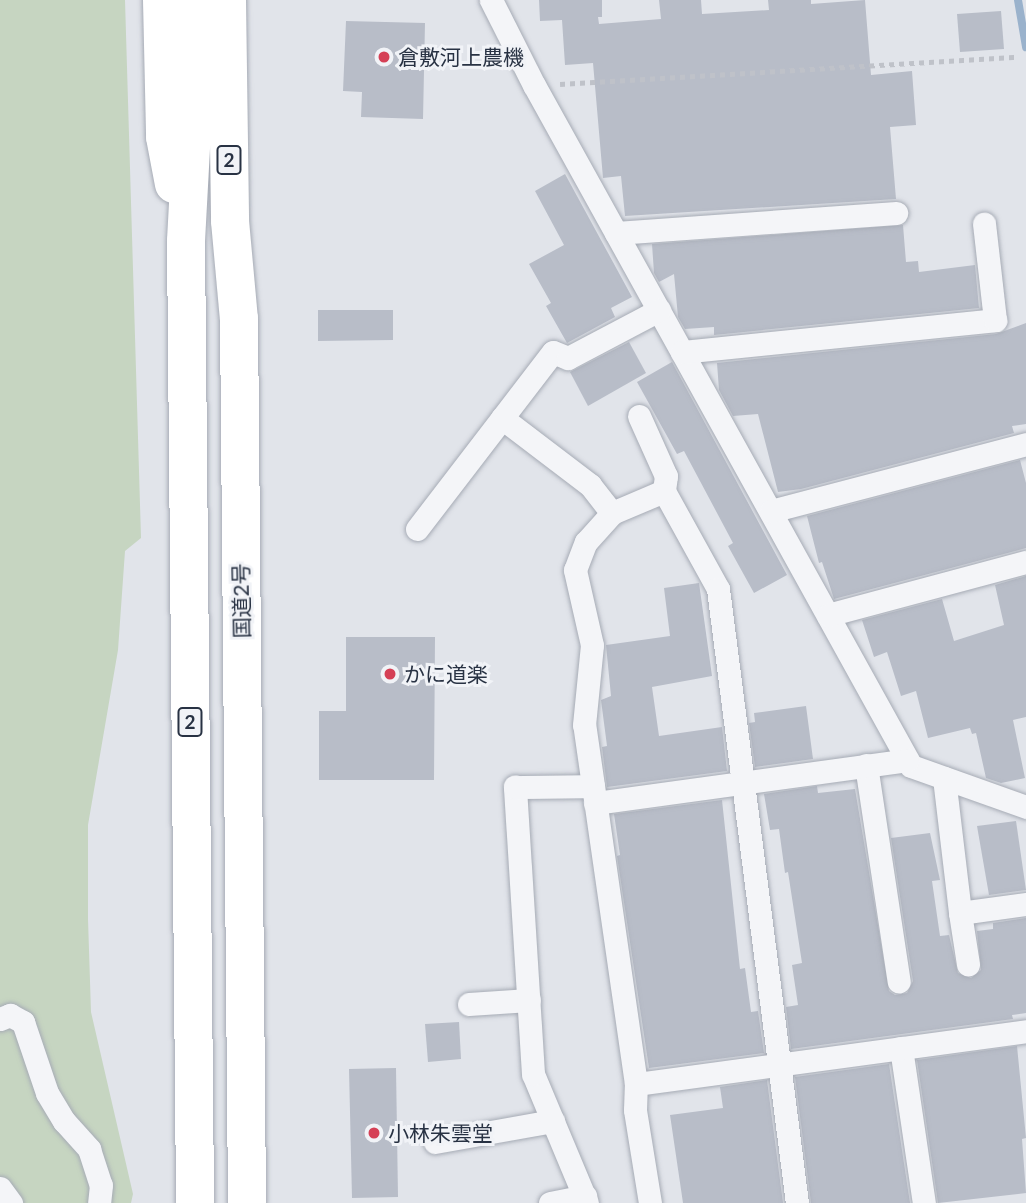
<!DOCTYPE html>
<meta charset="utf-8">
<style>
body{margin:0}
#map{position:relative;width:1026px;height:1203px;overflow:hidden;background:#e1e4ea;font-family:Lato,"Noto Sans JP",sans-serif}
div>[style]{position:absolute}
[style*='--x']{left:calc(var(--x)*1px);top:calc(var(--y)*1px);width:calc(var(--w)*1px);rotate:calc(var(--a)*1deg)}
.green>*{inset:0;background:#c6d5c1}
.stream>*{height:8px;margin:-4px;padding:0 4px;transform-origin:4px;border-radius:4px;background:#9ab2cc}
.building>*{inset:0;background:#b8bdc8}
.path>*{height:4.5px;margin-top:-2.25px;transform-origin:0;background:repeating-linear-gradient(90deg,#bfc2c9 0 5px,transparent 0 10px)}
.roads{filter:drop-shadow(0 0 2px #a6abb5) drop-shadow(0 0 2px #a6abb5)}
.street>*{height:23px;margin:-11.5px;padding:0 11.5px;transform-origin:11.5px;border-radius:11.5px;background:#f4f5f8}
.highway>*{height:38px;margin:-19px;padding:0 19px;transform-origin:19px;border-radius:19px;background:#fff}
.dots>*{width:19px;height:19px;translate:-50% -50%;box-sizing:border-box;border:4px solid #f1f3f7;border-radius:50%}
span{translate:-50% -50%;white-space:nowrap;text-align:center;line-height:1.15;-webkit-text-stroke:6px #f1f3f7;paint-order:stroke}
.shield-label span{padding:2px 5px;background:#f1f3f7;border:2px solid;border-radius:5px;-webkit-text-stroke-width:0}
.shield-label{font-size:19px;color:#283243;font-weight:700}
.poi-label{font-size:21px;color:#283243}
.left{translate:0 -50%;text-align:left}
.street-label{font-size:21px;color:#283243}
</style>
<div id="map">
<div class="green">
<i style="clip-path:polygon(0 0,125px 0,141px 538px,125px 551px,118px 650px,88px 825px,88px 919px,91px 1012px,133px 1194px,131px 1203px,0 1203px)"></i>
</div>
<div class="stream">
<i style="--x:1018;--y:0;--w:48;--a:80.3"></i>
</div>
<div class="building">
<i style="clip-path:polygon(539px 0,602px 0,602px 17px,598px 17px,599px 24px,661px 19px,659px 0,701px 0,702px 14px,769px 10px,768px 0,811px 0,811px 4px,865px 0,871px 75px,912px 71px,916px 125px,890px 127px,896px 199px,625px 216px,621px 176px,603px 178px,593px 63px,565px 65px,562px 20px,540px 21px)"></i>
<i style="clip-path:polygon(1001px 11px,1004px 49px,960px 52px,957px 14px)"></i>
<i style="clip-path:polygon(346px 21px,425px 23px,423px 119px,361px 117px,362px 92px,343px 91px)"></i>
<i style="clip-path:polygon(565px 174px,632px 297px,611px 308px,615px 317px,567px 343px,546px 306px,551px 303px,529px 264px,564px 245px,535px 191px)"></i>
<i style="clip-path:polygon(903px 225px,906px 262px,918px 261px,919px 272px,975px 265px,979px 308px,714px 335px,714px 327px,685px 329px,678px 317px,674px 274px,659px 282px,654px 273px,652px 244px)"></i>
<i style="clip-path:polygon(318px 310px,393px 310px,393px 340px,318px 341px)"></i>
<i style="clip-path:polygon(1026px 323px,1026px 424px,1012px 426px,1014px 433px,801px 489px,778px 492px,758px 414px,733px 416px,719px 390px,717px 363px,996px 334px)"></i>
<i style="clip-path:polygon(629px 342px,646px 373px,588px 406px,570px 372px)"></i>
<i style="clip-path:polygon(672px 362px,787px 575px,754px 593px,728px 546px,733px 543px,684px 451px,677px 454px,637px 382px)"></i>
<i style="clip-path:polygon(1020px 460px,1026px 483px,1026px 548px,834px 599px,822px 562px,819px 563px,807px 516px)"></i>
<i style="clip-path:polygon(1026px 576px,1026px 717px,1013px 720px,1025px 778px,1001px 783px,986px 778px,976px 733px,972px 734px,970px 728px,928px 738px,916px 691px,901px 696px,887px 652px,874px 657px,862px 620px,942px 599px,954px 641px,1004px 625px,995px 585px)"></i>
<i style="clip-path:polygon(699px 583px,712px 676px,652px 687px,659px 736px,722px 727px,727px 771px,607px 787px,602px 747px,607px 746px,601px 700px,611px 696px,606px 645px,670px 636px,664px 588px)"></i>
<i style="clip-path:polygon(346px 637px,435px 637px,434px 780px,319px 780px,319px 711px,346px 711px)"></i>
<i style="clip-path:polygon(806px 706px,813px 759px,755px 767px,749px 723px,755px 722px,754px 713px)"></i>
<i style="clip-path:polygon(817px 786px,818px 793px,855px 789px,889px 991px,895px 995px,907px 993px,913px 981px,891px 838px,930px 833px,940px 880px,932px 881px,940px 936px,949px 935px,958px 973px,971px 978px,981px 970px,977px 931px,993px 929px,993px 923px,1026px 918px,1026px 1013px,1012px 1015px,1013px 1019px,791px 1049px,786px 1007px,798px 1005px,792px 965px,802px 963px,788px 872px,785px 873px,779px 829px,770px 830px,764px 794px)"></i>
<i style="clip-path:polygon(722px 800px,740px 969px,745px 968px,751px 1012px,758px 1011px,764px 1053px,649px 1068px,617px 856px,620px 855px,614px 814px)"></i>
<i style="clip-path:polygon(1016px 821px,1026px 890px,989px 895px,977px 826px)"></i>
<i style="clip-path:polygon(459px 1022px,461px 1059px,428px 1062px,425px 1024px)"></i>
<i style="clip-path:polygon(1017px 1046px,1026px 1138px,1022px 1139px,1026px 1193px,938px 1203px,917px 1060px)"></i>
<i style="clip-path:polygon(889px 1064px,910px 1203px,811px 1203px,795px 1077px)"></i>
<i style="clip-path:polygon(396px 1068px,398px 1197px,352px 1198px,349px 1069px)"></i>
<i style="clip-path:polygon(767px 1080px,783px 1203px,683px 1203px,670px 1115px,723px 1108px,720px 1087px)"></i>
</div>
<div class="path">
<i style="--x:560;--y:84;--w:458;--a:-3.4"></i>
</div>
<div class="roads">
<div class="street">
<i style="--x:491;--y:0;--w:95;--a:63.2"></i>
<i style="--x:534;--y:85;--w:778;--a:61.03"></i>
<i style="--x:911;--y:766;--w:122;--a:19.6"></i>
<i style="--x:616;--y:233;--w:281;--a:-4.1"></i>
<i style="--x:682;--y:352;--w:315;--a:-5.8"></i>
<i style="--x:995;--y:320;--w:97;--a:-96.5"></i>
<i style="--x:639;--y:416;--w:66;--a:65.8"></i>
<i style="--x:666;--y:476;--w:15;--a:98"></i>
<i style="--x:502;--y:418;--w:111;--a:37.3"></i>
<i style="--x:590;--y:485;--w:36;--a:52"></i>
<i style="--x:771;--y:511;--w:264;--a:-14.7"></i>
<i style="--x:417;--y:529;--w:223;--a:-52.5"></i>
<i style="--x:553;--y:352;--w:16;--a:22"></i>
<i style="--x:568;--y:358;--w:103;--a:-27.8"></i>
<i style="--x:828;--y:615;--w:205;--a:-15"></i>
<i style="--x:866;--y:765;--w:219;--a:81.4"></i>
<i style="--x:944;--y:778;--w:136;--a:83.2"></i>
<i style="--x:960;--y:913;--w:67;--a:-7.8"></i>
<i style="--x:595;--y:803;--w:315;--a:-7.8"></i>
<i style="--x:960;--y:913;--w:52;--a:81.1"></i>
<i style="--x:469;--y:1004;--w:60;--a:-3.8"></i>
<i style="--x:0;--y:1019;--w:11;--a:-22"></i>
<i style="--x:10;--y:1015;--w:15;--a:28"></i>
<i style="--x:23;--y:1022;--w:75;--a:71.3"></i>
<i style="--x:47;--y:1093;--w:33;--a:59"></i>
<i style="--x:64;--y:1121;--w:38;--a:48"></i>
<i style="--x:89;--y:1149;--w:38;--a:72"></i>
<i style="--x:101;--y:1185;--w:18;--a:96"></i>
<i style="--x:901;--y:1048;--w:157;--a:81.6"></i>
<i style="--x:636;--y:1084;--w:394;--a:-7.7"></i>
<i style="--x:435;--y:1142;--w:120;--a:-10.1"></i>
<i style="--x:0;--y:1188;--w:19;--a:54"></i>
<i style="--x:550;--y:1203;--w:36;--a:-11"></i>
<i style="--x:587;--y:1203;--w:140;--a:-112.7"></i>
<i style="--x:533;--y:1074;--w:288;--a:-93.6"></i>
<i style="--x:515;--y:787;--w:78;--a:-0.7"></i>
<i style="--x:650;--y:1203;--w:94;--a:-99.2"></i>
<i style="--x:635;--y:1110;--w:26;--a:-88"></i>
<i style="--x:636;--y:1084;--w:363;--a:-98.2"></i>
<i style="--x:584;--y:725;--w:80;--a:-84.3"></i>
<i style="--x:592;--y:645;--w:77;--a:-102.8"></i>
<i style="--x:575;--y:570;--w:30;--a:-69"></i>
<i style="--x:586;--y:542;--w:39;--a:-48"></i>
<i style="--x:612;--y:513;--w:56;--a:-22.9"></i>
<i style="--x:664;--y:491;--w:112;--a:61.1"></i>
<i style="--x:718;--y:589;--w:619;--a:82.67"></i>
</div>
<div class="highway">
<i style="--x:162;--y:0;--w:137;--a:88.7"></i>
<i style="--x:165;--y:137;--w:48;--a:79.2"></i>
<i style="--x:191;--y:0;--w:130;--a:89.6"></i>
<i style="--x:192;--y:130;--w:111;--a:93.1"></i>
<i style="--x:186;--y:241;--w:962;--a:89.46"></i>
<i style="--x:227;--y:0;--w:221;--a:89.2"></i>
<i style="--x:230;--y:221;--w:98;--a:84.8"></i>
<i style="--x:239;--y:319;--w:884;--a:89.48"></i>
</div>
</div>
<div class="dots">
<i style="left:384px;top:57px;background:#d54056"></i>
<i style="left:390px;top:674px;background:#d54056"></i>
<i style="left:374px;top:1133px;background:#d54056"></i>
</div>
<div class="shield-label">
<span style="left:229px;top:160px">2</span>
<span style="left:190px;top:722px">2</span>
</div>
<div class="poi-label">
<span class="left" style="left:398px;top:57px">倉敷河上農機</span>
<span class="left" style="left:404px;top:674px">かに道楽</span>
<span class="left" style="left:388px;top:1133px">小林朱雲堂</span>
</div>
<div class="street-label">
<span style="left:241px;top:601px;rotate:-91deg">国道2号</span>
</div>
</div>
